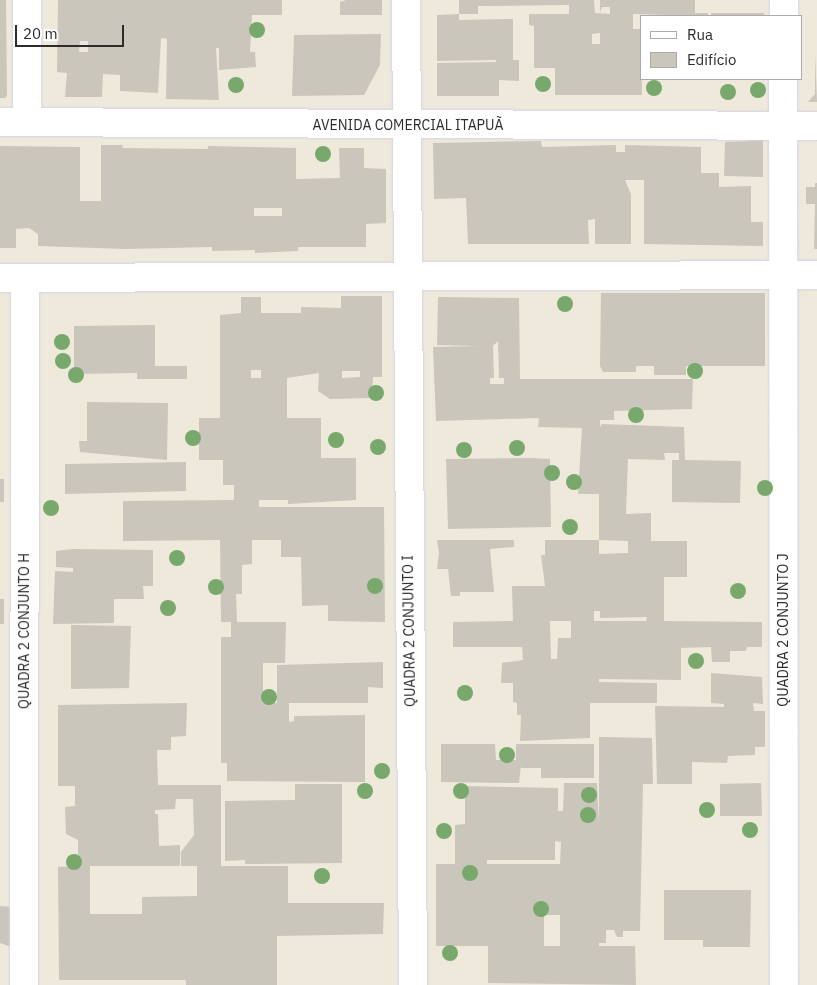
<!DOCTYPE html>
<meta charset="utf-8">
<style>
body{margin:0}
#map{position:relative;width:817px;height:985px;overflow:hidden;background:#efe9dc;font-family:"IBM Plex Sans",sans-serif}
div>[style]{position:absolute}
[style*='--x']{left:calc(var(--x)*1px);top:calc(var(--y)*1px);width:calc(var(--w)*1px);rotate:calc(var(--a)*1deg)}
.building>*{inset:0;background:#cac6bc}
.roads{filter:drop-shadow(0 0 1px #d1d2e6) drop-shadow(0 0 1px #d1d2e6)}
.minor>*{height:28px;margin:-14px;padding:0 14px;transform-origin:14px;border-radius:14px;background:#fff}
.trees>*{width:16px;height:16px;margin:-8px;border-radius:50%;background:#79a86d}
span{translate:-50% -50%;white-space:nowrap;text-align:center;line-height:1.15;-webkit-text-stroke:4px #fff;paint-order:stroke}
.street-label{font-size:14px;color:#2c2c2c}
.legend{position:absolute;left:640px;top:15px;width:162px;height:65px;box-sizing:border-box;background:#fff;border:1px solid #ababab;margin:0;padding:6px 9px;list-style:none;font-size:15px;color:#2c2c2c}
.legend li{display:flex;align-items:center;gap:10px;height:25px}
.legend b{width:25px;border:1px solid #ababab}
.scale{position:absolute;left:15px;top:25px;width:109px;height:22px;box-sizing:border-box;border:2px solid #2c2c2c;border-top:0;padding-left:6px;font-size:15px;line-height:18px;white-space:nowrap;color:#2c2c2c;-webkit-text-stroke:4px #fff;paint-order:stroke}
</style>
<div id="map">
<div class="building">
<i style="clip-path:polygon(0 0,6px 0,7px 96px,5px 98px,0 98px)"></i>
<i style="clip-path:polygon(evenodd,58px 0,282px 0,282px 15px,252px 15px,250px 52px,255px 52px,256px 67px,219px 70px,219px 48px,216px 48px,219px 100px,166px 99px,167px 39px,161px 38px,158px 93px,120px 91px,120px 75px,103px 74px,102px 97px,65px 97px,67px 73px,57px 72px,58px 0,80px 41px,88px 41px,88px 52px,79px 52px,80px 41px)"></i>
<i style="clip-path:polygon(346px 0,382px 0,382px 15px,340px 15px,340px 2px)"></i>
<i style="clip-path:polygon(evenodd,459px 0,594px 0,595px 13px,610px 14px,610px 7px,602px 7px,600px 12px,600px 0,695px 0,695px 13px,708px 13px,708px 16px,633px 14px,633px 29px,641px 29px,642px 95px,555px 95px,555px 68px,534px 68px,534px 26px,529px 25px,529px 14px,569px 14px,569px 5px,478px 6px,478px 14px,459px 14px,459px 20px,513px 19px,513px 60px,519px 60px,519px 81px,499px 80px,499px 96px,437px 96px,437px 63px,496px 62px,496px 60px,437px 61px,437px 15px,459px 14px,459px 0,600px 33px,600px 44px,592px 44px,592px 34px,600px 33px)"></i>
<i style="clip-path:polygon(711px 13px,764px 13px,764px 16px,711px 16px)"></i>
<i style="clip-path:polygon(381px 34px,380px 65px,364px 95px,292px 96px,294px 35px)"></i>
<i style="clip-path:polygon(815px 53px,817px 102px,808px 102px,815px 94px)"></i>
<i style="clip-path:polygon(750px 136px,763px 136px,763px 177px,724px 176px,725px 142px,750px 141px)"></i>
<i style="clip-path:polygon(541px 141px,542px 147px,616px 145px,616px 152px,625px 152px,625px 145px,701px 147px,701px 173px,719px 173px,719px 187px,751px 186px,751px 222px,763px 222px,763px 246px,644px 244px,644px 180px,625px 180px,631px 194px,631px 244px,595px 244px,595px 219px,588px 220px,589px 244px,468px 244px,466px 198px,434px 199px,433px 143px)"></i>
<i style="clip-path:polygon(evenodd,101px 145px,123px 145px,122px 148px,208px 149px,208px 146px,296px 148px,296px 179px,340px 178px,339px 148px,364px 148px,364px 168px,386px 169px,386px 223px,366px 224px,366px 247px,298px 247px,298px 251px,255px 253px,255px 250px,212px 251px,212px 247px,125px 249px,38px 246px,38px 234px,29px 228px,16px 229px,16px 248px,0 248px,0 146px,80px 147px,80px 201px,101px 201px,101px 145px,254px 208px,282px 208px,282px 216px,254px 216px,254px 208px)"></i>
<i style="clip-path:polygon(815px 183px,817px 183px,817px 249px,814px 249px,815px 204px,806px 204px,806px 187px,815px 187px)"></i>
<i style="clip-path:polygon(601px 293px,765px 293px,765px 366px,686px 366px,686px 375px,654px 375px,654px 366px,636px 366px,636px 372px,603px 372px,600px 366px)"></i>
<i style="clip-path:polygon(evenodd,341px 296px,382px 296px,382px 377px,373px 377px,372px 398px,330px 399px,318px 391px,319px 373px,287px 378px,287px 418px,321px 418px,321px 458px,356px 458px,356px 500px,288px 504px,288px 500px,259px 500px,259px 507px,384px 507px,385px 622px,328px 621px,328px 605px,302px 606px,301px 557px,281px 557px,281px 540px,252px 540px,252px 564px,242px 565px,242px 594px,236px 594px,237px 622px,286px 622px,285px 663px,263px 663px,263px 703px,277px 703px,277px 665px,383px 662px,383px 688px,368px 687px,368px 703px,289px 703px,289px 722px,294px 721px,294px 716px,365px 715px,365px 782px,227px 781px,227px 763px,221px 763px,221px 637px,231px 637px,231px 622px,221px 622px,220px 540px,123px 541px,123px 501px,234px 500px,234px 485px,223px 485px,223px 460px,199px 460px,199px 418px,220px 418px,220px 315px,241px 313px,241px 297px,261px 297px,261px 313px,301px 313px,301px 307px,341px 308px,341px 296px,251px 370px,261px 370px,261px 378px,251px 378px,251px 370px,341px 296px,342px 371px,360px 371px,360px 377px,342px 378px,342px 371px)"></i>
<i style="clip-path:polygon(evenodd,438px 297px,519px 298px,520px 379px,693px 379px,692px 409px,614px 411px,614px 420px,600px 420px,600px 427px,602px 424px,684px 427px,685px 460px,741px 461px,740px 503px,672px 502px,672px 460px,679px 460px,679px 453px,664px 453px,665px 460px,628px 459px,626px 514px,651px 513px,651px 541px,687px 541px,687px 577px,664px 577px,664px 621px,762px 622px,762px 647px,747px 647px,746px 651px,730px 651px,730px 662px,712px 662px,711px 647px,681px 648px,681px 680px,599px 679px,599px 682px,657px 683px,657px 703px,590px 703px,590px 738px,520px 741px,521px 715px,517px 715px,517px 703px,513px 702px,513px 683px,501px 683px,502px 663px,523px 660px,522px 647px,453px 647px,453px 622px,513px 621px,512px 586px,545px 586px,541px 555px,545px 555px,545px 540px,599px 540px,599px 494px,578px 494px,582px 428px,538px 427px,539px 418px,436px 421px,433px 347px,481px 346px,437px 345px,438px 297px,498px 341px,499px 378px,504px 378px,504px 384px,490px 384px,490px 378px,494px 378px,493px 346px,498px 341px,438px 297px,599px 540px,628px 541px,628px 553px,599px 554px,599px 540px,438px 297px,594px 611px,600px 611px,600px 618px,647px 617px,646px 621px,594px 621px,594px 611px,438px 297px,550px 621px,571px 621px,571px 638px,558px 638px,557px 659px,551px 659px,550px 621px)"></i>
<i style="clip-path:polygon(155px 325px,155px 366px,187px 366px,187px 379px,137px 379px,137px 373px,74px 374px,74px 326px)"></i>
<i style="clip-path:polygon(87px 402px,168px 403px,167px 460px,80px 452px,79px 441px,87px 441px)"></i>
<i style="clip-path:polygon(531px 458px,550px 459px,551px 527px,448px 529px,446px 459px)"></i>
<i style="clip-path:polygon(186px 462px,186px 491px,65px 494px,65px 464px)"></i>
<i style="clip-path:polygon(0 479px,4px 479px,4px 502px,0 502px)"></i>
<i style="clip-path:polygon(437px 540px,514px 540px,514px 547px,490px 549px,494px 592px,460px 592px,460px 596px,451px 596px,448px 569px,437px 569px,439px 553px)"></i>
<i style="clip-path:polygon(73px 549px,153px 550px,153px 586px,143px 586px,144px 599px,114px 599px,114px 623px,53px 624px,55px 571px,73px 572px,73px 568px,56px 567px,56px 551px)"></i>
<i style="clip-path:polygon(0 599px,4px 599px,4px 624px,0 624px)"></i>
<i style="clip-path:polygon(71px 625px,131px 626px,129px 688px,71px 689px)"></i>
<i style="clip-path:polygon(711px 673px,762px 677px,763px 704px,753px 703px,754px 711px,765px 711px,765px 747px,755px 747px,755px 755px,728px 756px,727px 763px,692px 762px,692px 784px,657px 784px,655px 706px,724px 707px,724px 704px,711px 703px)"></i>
<i style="clip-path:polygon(evenodd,187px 703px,186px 736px,171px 737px,171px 750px,157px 750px,158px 785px,221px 785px,221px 866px,288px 866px,288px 903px,384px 903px,383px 934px,277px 936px,277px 985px,186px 985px,186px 980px,59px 980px,58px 867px,78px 866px,78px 840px,66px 834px,65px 807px,75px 806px,75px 786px,58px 786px,58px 705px,187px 703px,176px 799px,193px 799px,194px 835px,181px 852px,181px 866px,197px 866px,197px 896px,142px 897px,142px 914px,90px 914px,90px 866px,180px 866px,180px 845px,159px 846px,158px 814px,155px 814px,155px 810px,175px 809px,176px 799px)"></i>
<i style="clip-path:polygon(evenodd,599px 737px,652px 738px,653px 784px,643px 784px,640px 931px,623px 931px,623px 937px,617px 937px,614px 930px,606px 930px,606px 943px,599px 943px,599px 946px,635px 946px,636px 985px,488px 983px,488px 946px,436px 946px,436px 864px,455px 864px,455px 825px,465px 824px,465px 786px,558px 788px,558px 811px,563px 811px,564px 783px,597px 783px,599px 825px,599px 737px,555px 841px,561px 842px,560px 864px,487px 864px,487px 860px,555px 860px,555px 841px,599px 737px,544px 915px,560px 915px,560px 946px,544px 946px,544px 915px)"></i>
<i style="clip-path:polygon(441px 744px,495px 744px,496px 760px,516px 760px,516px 744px,594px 744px,594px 778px,541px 778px,541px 768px,521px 768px,521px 765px,519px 783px,441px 782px)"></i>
<i style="clip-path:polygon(761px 783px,762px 816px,720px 816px,720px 784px)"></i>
<i style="clip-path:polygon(295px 784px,342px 784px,342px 863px,245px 864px,245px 860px,225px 861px,225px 801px,295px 800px)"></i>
<i style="clip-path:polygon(664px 890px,751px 890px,750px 947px,703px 947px,703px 940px,664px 940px)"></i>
<i style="clip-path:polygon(0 906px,12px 907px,12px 947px,0 943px)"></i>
</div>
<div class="roads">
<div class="minor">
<i style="--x:27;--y:0;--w:122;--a:90"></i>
<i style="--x:406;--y:0;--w:985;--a:89.59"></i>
<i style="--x:784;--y:16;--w:16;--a:-90"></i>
<i style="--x:783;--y:79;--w:906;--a:89.94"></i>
<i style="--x:0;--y:122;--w:817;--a:0.28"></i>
<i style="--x:0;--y:278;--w:817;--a:-0.21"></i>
<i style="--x:24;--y:985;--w:707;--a:-89.92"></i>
</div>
</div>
<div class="trees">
<i style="left:257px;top:30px"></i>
<i style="left:543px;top:84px"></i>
<i style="left:236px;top:85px"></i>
<i style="left:654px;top:88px"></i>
<i style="left:758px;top:90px"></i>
<i style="left:728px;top:92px"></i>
<i style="left:323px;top:154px"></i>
<i style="left:565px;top:304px"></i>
<i style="left:62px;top:342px"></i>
<i style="left:63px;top:361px"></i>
<i style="left:695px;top:371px"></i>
<i style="left:76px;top:375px"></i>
<i style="left:376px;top:393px"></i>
<i style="left:636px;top:415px"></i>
<i style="left:193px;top:438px"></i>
<i style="left:336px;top:440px"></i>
<i style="left:378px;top:447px"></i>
<i style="left:517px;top:448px"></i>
<i style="left:464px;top:450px"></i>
<i style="left:552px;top:473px"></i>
<i style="left:574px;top:482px"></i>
<i style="left:765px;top:488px"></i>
<i style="left:51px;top:508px"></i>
<i style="left:570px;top:527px"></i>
<i style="left:177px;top:558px"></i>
<i style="left:375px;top:586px"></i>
<i style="left:216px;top:587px"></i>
<i style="left:738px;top:591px"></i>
<i style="left:168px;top:608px"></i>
<i style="left:696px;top:661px"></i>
<i style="left:465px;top:693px"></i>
<i style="left:269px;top:697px"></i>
<i style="left:507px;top:755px"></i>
<i style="left:382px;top:771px"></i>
<i style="left:365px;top:791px"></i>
<i style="left:461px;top:791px"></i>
<i style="left:589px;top:795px"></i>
<i style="left:707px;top:810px"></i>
<i style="left:588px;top:815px"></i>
<i style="left:750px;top:830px"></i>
<i style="left:444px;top:831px"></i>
<i style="left:74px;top:862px"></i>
<i style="left:470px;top:873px"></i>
<i style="left:322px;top:876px"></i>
<i style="left:541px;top:909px"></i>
<i style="left:450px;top:953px"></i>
</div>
<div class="street-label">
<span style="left:408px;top:125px">AVENIDA COMERCIAL ITAPUÃ</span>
<span style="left:783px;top:630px;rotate:-90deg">QUADRA 2 CONJUNTO J</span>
<span style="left:24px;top:631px;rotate:-90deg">QUADRA 2 CONJUNTO H</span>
<span style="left:409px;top:631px;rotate:-91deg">QUADRA 2 CONJUNTO I</span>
</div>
<ul class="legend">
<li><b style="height:6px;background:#fff"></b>Rua</li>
<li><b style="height:14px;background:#cac6bc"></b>Edifício</li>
</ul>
<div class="scale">20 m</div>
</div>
